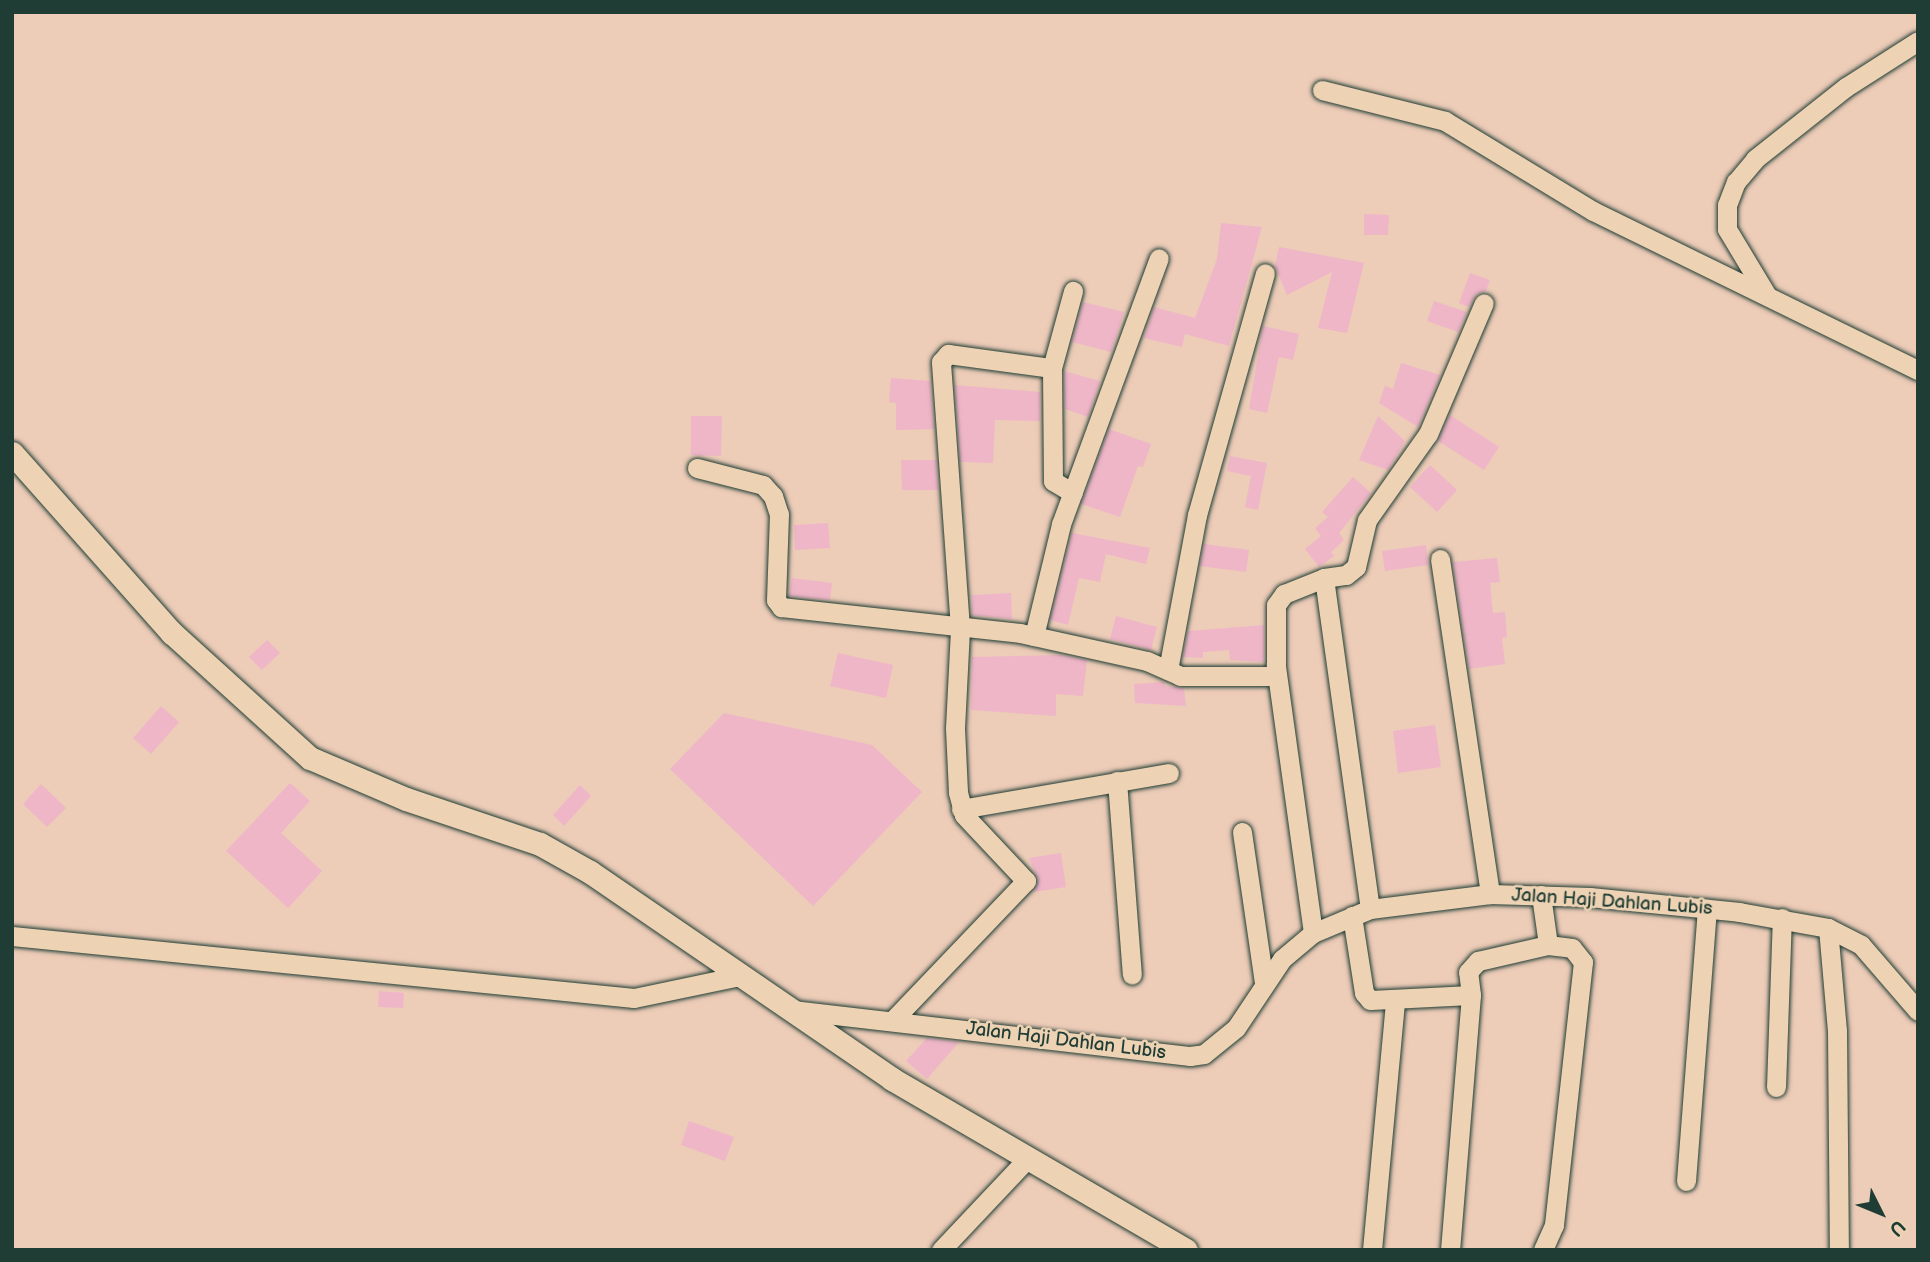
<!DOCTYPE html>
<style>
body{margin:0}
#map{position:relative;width:1930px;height:1262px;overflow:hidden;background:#edccb8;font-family:"Balsamiq Sans",sans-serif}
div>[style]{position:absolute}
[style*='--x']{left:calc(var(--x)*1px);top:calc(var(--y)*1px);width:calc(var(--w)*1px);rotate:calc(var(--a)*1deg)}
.building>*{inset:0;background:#efb6c8}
.roads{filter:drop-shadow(0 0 2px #1f3d34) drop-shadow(0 0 2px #1f3d34)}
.minor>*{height:19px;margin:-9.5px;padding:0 9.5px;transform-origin:9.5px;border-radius:9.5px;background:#edd2b4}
.major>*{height:23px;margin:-11.5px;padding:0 11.5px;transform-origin:11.5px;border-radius:11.5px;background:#edd2b4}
span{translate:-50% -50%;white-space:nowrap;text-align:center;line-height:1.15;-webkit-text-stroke:5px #edd2b4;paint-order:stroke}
.street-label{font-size:19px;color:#1f3d34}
.frame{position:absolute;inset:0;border:14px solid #1f3d34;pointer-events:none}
.north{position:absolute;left:1846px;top:1178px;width:70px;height:70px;-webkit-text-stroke:5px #edd2b4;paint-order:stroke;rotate:133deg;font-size:19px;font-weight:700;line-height:28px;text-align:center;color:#1f3d34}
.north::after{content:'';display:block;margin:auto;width:24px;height:32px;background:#1f3d34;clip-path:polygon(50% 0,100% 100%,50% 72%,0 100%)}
</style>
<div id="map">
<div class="building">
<i style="clip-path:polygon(1364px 214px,1389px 215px,1388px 235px,1364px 235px)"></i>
<i style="clip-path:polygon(1221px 223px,1262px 227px,1229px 346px,1185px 334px,1182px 347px,1144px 338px,1154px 307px,1195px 318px,1217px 259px)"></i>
<i style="clip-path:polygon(1279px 247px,1364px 263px,1347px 333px,1318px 328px,1332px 272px,1287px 295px,1275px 266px)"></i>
<i style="clip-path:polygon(1470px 273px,1490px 280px,1486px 291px,1476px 294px,1469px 307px,1459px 303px)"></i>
<i style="clip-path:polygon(1434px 301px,1467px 312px,1458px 332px,1427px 321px)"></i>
<i style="clip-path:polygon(1083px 302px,1124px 312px,1111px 352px,1072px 342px)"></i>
<i style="clip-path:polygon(1263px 326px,1299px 334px,1293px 360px,1279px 357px,1267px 413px,1249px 409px)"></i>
<i style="clip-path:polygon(1401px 363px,1440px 375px,1418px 427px,1379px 403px,1385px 386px,1393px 389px)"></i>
<i style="clip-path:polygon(1064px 371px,1100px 381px,1088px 417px,1065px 409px)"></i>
<i style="clip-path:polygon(891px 378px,930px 381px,934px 429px,896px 430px,896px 403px,889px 402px)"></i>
<i style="clip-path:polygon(955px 385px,1040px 392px,1040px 421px,995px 420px,993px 463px,960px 462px)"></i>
<i style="clip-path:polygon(1450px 415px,1499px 447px,1484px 470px,1438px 441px)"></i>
<i style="clip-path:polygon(691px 416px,722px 416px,721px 456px,691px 455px)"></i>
<i style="clip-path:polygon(1378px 416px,1405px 441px,1388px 470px,1359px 460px)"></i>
<i style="clip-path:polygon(1109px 429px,1151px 444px,1143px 467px,1138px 466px,1120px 517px,1081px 504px)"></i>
<i style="clip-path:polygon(1230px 456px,1267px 463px,1258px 510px,1245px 507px,1251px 476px,1227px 471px)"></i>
<i style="clip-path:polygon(901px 460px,936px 460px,938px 490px,902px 490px)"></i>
<i style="clip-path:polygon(1430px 465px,1457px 490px,1437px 512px,1410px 487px)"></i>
<i style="clip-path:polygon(1353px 477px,1371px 493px,1339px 533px,1344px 540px,1331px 552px,1334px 556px,1319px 567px,1305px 549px,1321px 536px,1315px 528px,1328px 517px,1322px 512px)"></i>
<i style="clip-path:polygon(828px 523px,830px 548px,795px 550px,794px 525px)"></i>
<i style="clip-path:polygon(1072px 533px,1150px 548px,1146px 564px,1106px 554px,1100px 582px,1079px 578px,1068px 625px,1050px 620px)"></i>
<i style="clip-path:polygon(1204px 544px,1249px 550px,1246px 572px,1200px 566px)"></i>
<i style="clip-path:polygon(1426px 545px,1428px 565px,1385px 571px,1382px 551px)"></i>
<i style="clip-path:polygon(1497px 558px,1500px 582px,1490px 583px,1493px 613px,1505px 612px,1507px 637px,1502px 638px,1505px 664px,1469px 669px,1453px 562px)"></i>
<i style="clip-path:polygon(792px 578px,832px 583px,830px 600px,789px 596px)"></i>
<i style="clip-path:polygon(1011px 593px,1012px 619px,972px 615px,972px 595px)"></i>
<i style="clip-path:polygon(1116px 616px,1157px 627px,1151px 650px,1110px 639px)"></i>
<i style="clip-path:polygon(1264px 625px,1264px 662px,1230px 660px,1229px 650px,1203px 652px,1203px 658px,1183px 657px,1188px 631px)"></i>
<i style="clip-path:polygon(267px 640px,280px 653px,262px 670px,249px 657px)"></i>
<i style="clip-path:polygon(838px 653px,893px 665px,886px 698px,830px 686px)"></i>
<i style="clip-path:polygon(1061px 655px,1087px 660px,1083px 696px,1056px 694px,1056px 716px,971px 710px,972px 657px)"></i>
<i style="clip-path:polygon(1164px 682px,1165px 686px,1184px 688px,1186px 706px,1135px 703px,1134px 684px)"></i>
<i style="clip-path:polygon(161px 706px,179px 722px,151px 754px,133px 738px)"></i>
<i style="clip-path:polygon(724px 713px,872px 745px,922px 792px,813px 906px,670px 769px)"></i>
<i style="clip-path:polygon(1435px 725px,1441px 767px,1398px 773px,1393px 731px)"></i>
<i style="clip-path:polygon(290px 783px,310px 801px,281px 833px,322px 871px,288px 908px,226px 851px)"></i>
<i style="clip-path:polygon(41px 784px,66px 808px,47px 827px,23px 804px)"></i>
<i style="clip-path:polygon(580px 785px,591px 796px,564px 826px,553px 815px)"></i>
<i style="clip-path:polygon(1061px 853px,1066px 887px,1034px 892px,1038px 879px,1029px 858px)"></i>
<i style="clip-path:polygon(379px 991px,404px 993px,403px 1008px,378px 1007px)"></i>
<i style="clip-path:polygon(927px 1038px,959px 1042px,927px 1079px,906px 1061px)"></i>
<i style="clip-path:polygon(689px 1121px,734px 1137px,725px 1161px,681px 1145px)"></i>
</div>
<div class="roads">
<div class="minor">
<i style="--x:1322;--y:90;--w:127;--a:14.1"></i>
<i style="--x:1445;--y:121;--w:173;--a:31.3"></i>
<i style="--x:1593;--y:211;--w:362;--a:26.1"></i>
<i style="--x:1766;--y:294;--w:76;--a:-121"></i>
<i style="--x:1727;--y:229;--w:24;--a:-90"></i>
<i style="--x:1727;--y:205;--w:25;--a:-69"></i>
<i style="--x:1736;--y:182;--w:30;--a:-50"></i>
<i style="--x:1755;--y:159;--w:116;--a:-38.4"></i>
<i style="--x:1846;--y:87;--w:85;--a:-32.6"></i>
<i style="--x:1052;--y:368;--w:113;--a:89.5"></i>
<i style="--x:1053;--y:481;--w:23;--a:31"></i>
<i style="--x:697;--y:468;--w:68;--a:14.4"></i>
<i style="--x:763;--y:485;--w:15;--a:48"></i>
<i style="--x:773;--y:496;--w:19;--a:72"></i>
<i style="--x:779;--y:514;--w:86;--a:92"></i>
<i style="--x:776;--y:600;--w:9;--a:54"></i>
<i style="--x:781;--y:607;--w:240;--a:6.2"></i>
<i style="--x:1020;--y:633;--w:130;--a:12.4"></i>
<i style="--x:1147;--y:661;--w:36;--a:24"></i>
<i style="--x:1180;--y:676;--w:97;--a:0"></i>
<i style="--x:1440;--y:559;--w:339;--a:81.5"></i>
<i style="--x:1324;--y:578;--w:334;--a:82.1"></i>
<i style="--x:1034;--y:636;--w:115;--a:-76.4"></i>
<i style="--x:1061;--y:524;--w:283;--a:-69.8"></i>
<i style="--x:1168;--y:670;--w:158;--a:-79.4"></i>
<i style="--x:1197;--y:515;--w:251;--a:-74.3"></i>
<i style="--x:1117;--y:781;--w:194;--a:85.6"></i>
<i style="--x:961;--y:809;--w:211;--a:-9.8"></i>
<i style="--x:1242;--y:832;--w:153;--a:81.7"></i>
<i style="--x:1541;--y:895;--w:50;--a:82"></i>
<i style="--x:1548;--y:945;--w:24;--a:7"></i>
<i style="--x:1572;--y:948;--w:18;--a:52"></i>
<i style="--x:1583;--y:962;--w:265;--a:96.3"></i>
<i style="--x:1554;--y:1225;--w:27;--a:114"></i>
<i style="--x:1352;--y:916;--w:78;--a:81.1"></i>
<i style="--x:1364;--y:993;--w:9;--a:49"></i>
<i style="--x:1370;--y:1000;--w:101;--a:-2.8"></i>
<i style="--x:1471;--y:995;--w:256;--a:94.7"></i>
<i style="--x:1828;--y:928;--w:103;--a:85"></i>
<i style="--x:1837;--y:1031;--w:219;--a:89.5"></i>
<i style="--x:1313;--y:933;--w:271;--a:-97.9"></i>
<i style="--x:1276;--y:665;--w:60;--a:-90"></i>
<i style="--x:1276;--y:605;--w:14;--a:-54"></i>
<i style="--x:1284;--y:594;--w:43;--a:-21.8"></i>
<i style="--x:1324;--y:578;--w:22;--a:-8"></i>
<i style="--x:1346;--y:575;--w:13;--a:-39"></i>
<i style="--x:1356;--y:567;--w:48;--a:-76.8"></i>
<i style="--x:1367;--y:520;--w:105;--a:-54.7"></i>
<i style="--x:1428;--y:434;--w:142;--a:-66.9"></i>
<i style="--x:12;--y:936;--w:625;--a:5.69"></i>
<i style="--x:634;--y:998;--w:107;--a:-11.8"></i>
<i style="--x:1471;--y:995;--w:23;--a:-97"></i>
<i style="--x:1468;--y:972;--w:15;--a:-48"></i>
<i style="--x:1478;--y:961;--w:72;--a:-12.9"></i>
<i style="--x:792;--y:1010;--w:401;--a:6.6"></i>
<i style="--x:1190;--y:1056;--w:14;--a:-8"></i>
<i style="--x:1204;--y:1054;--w:41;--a:-39.1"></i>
<i style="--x:1236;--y:1028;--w:83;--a:-56.3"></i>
<i style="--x:1282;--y:959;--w:40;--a:-40"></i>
<i style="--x:1313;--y:933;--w:62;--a:-22.8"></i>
<i style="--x:1370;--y:909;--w:121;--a:-7.1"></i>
<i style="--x:1490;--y:894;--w:100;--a:1.7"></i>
<i style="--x:1590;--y:897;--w:150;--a:5.7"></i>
<i style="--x:1739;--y:912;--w:90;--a:10.2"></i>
<i style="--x:1828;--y:928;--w:37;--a:27"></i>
<i style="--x:1861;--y:945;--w:87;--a:49.2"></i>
<i style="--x:892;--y:1021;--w:194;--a:-46.3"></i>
<i style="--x:1026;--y:881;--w:91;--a:-133.2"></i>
<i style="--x:964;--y:815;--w:24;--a:-105"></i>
<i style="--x:958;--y:792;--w:64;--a:-92.7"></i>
<i style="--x:955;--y:728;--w:100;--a:-87.1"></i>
<i style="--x:960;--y:628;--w:267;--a:-94.1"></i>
<i style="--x:941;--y:362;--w:11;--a:-49"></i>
<i style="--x:948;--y:354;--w:105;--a:7.7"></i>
<i style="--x:1052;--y:368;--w:80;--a:-74.7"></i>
<i style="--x:1776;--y:1087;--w:169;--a:-88"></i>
<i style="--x:1686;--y:1181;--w:273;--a:-85.6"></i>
<i style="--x:941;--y:1250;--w:127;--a:-46.6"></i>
<i style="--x:1372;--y:1250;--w:250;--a:-84.7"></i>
</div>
<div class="major">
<i style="--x:12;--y:453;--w:241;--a:48.4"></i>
<i style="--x:172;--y:633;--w:186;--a:42.2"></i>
<i style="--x:310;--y:758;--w:104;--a:23.1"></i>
<i style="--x:406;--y:799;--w:141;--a:18.6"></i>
<i style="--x:540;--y:844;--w:57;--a:29.2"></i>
<i style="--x:590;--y:872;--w:366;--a:34.4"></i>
<i style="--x:892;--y:1079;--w:340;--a:30.2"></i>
</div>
</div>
<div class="street-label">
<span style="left:1612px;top:902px;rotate:4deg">Jalan Haji Dahlan Lubis</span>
<span style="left:1066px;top:1041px;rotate:7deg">Jalan Haji Dahlan Lubis</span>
</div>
<div class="frame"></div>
<div class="north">U</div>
</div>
